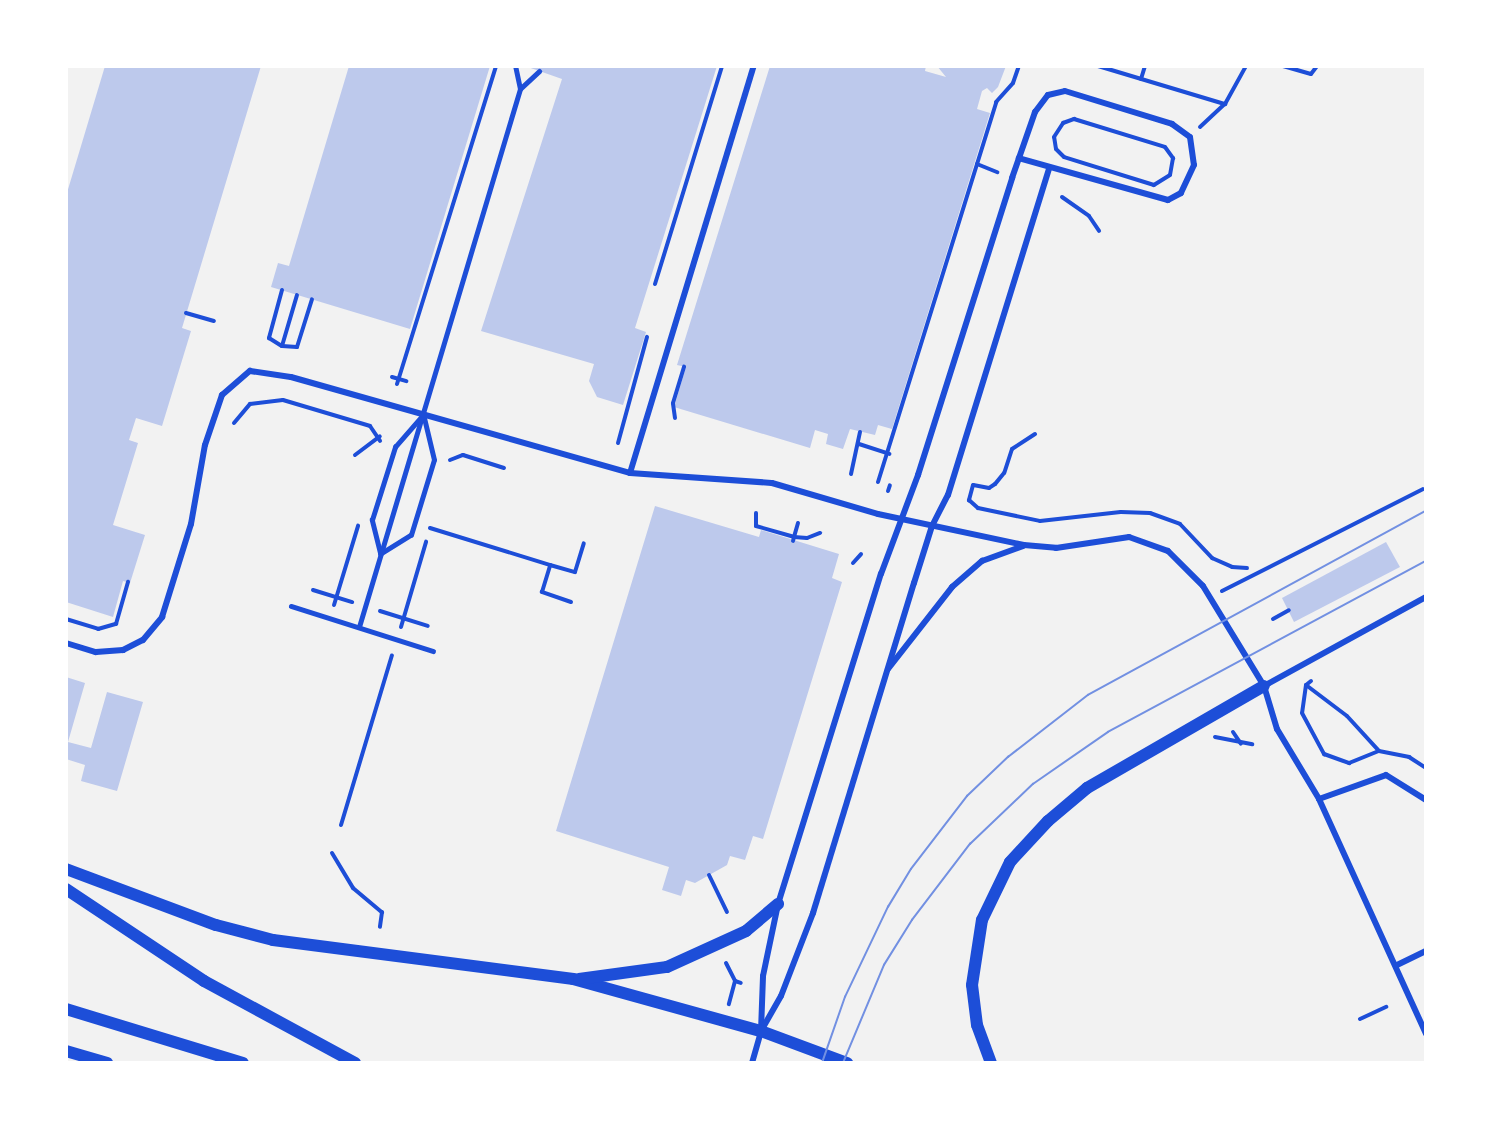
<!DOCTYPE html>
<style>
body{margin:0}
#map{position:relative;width:1492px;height:1129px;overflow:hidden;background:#f2f2f2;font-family:Georgia,serif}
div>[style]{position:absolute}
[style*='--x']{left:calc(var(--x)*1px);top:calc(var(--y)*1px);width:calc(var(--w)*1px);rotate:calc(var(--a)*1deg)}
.building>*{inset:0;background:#bdc9ec}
.path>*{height:4px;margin:-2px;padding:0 2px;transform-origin:2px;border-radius:2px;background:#1d4ed8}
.service>*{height:4.5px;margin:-2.25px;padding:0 2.25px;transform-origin:2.25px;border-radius:2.25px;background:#1d4ed8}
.minor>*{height:6px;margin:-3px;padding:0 3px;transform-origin:3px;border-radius:3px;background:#1d4ed8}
.secondary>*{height:12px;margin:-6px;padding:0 6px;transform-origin:6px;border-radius:6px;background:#1d4ed8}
.tram>*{height:1.5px;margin:-0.75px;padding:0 0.75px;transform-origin:0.75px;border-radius:0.75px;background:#7290e2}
span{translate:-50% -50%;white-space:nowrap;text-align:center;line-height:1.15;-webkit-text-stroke:6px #fff;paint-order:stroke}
.frame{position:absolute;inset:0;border:68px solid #fff;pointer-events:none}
</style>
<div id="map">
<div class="building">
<i style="clip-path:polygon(105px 66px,261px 66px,182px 328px,191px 331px,162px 426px,136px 418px,129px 440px,138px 443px,113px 525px,145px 535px,130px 583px,123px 581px,113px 617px,66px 602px,66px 196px)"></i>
<i style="clip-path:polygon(349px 66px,490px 66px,410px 329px,271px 287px,278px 263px,289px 266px)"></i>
<i style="clip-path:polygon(525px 66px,717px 66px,635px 328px,646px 332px,623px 405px,597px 397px,589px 381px,594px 364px,481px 331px,562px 79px)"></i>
<i style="clip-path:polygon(770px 66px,926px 66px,925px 71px,946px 77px,937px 66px,1006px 66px,998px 87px,992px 93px,987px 88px,982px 91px,977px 109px,990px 113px,892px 429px,878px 425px,875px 435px,850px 429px,843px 449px,826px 444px,828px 434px,815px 430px,810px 448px,674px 407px,686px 367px,677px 365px)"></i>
<i style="clip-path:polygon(655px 506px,759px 537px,761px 530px,839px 554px,832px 578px,842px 582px,763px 839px,753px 836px,745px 860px,730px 856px,727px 865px,695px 883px,686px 880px,681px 896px,662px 890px,669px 867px,556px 831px)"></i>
<i style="clip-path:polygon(1386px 542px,1400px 567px,1294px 622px,1282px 598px)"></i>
<i style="clip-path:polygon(66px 677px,85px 683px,68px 742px,91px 748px,107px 692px,143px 702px,117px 791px,81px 781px,85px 765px,66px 759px)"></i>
</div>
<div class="path">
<i style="--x:1098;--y:66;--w:133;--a:16.7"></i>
<i style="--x:1283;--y:66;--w:29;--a:16"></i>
<i style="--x:1311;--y:74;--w:10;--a:-53"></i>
<i style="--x:1141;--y:79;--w:14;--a:-73"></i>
<i style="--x:1074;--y:119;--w:95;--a:17.1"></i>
<i style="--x:1165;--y:147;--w:14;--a:54"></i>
<i style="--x:1173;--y:158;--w:17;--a:100"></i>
<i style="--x:1170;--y:175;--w:19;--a:148"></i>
<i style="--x:1154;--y:185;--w:94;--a:-162.7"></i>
<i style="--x:1064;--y:157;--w:11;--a:-135"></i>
<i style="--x:1056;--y:149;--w:12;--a:-99"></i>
<i style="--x:1054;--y:137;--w:17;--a:-57"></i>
<i style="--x:1063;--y:123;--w:12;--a:-20"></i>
<i style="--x:1200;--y:127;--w:34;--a:-43"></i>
<i style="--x:1225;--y:104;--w:43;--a:-61.1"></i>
<i style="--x:977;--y:164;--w:22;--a:22"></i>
<i style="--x:1062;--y:197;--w:33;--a:35"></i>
<i style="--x:1089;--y:216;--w:18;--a:56"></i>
<i style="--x:655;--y:284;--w:228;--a:-72.9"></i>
<i style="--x:282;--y:290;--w:50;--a:105.2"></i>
<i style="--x:269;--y:338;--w:15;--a:32"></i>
<i style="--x:282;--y:346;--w:15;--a:4"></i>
<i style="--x:297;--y:347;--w:50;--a:-72.6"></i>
<i style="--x:186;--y:313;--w:29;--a:16"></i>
<i style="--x:282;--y:346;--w:53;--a:-73.6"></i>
<i style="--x:392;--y:377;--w:15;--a:16"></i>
<i style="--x:397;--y:384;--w:333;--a:-72.7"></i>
<i style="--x:675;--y:418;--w:15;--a:-98"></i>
<i style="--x:673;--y:403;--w:38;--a:-73"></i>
<i style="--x:234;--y:423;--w:25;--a:-50"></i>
<i style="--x:250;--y:404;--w:33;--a:-7"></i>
<i style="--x:283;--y:400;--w:91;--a:16.6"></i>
<i style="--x:370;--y:426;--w:18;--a:56"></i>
<i style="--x:1035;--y:434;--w:27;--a:147"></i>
<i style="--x:1012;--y:449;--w:25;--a:108"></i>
<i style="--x:1004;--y:473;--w:14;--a:129"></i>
<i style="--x:995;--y:484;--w:7;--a:146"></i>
<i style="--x:989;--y:488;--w:16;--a:-169"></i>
<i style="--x:973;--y:485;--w:16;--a:105"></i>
<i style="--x:969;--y:500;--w:12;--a:42"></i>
<i style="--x:978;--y:508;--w:63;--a:11.8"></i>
<i style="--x:1040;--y:521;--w:81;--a:-6.3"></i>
<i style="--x:1121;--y:512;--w:29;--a:2"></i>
<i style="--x:1150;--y:513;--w:32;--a:20"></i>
<i style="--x:1180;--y:524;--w:47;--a:46.7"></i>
<i style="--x:1212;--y:558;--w:22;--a:24"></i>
<i style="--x:1232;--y:567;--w:15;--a:4"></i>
<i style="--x:618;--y:443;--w:110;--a:-74.7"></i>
<i style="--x:859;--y:444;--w:32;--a:18"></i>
<i style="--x:355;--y:455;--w:31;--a:-37"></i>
<i style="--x:450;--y:460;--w:14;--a:-21"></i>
<i style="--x:463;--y:455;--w:43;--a:17.6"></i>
<i style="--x:851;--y:474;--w:43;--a:-77.9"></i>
<i style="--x:878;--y:482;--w:398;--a:-72.7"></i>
<i style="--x:996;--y:102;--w:25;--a:-48"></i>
<i style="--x:1013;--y:83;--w:18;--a:-71"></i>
<i style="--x:888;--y:491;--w:6;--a:-72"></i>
<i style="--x:756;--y:513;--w:13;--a:90"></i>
<i style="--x:756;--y:526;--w:40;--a:16"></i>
<i style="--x:794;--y:537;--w:4;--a:104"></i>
<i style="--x:798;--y:523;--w:15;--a:106"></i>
<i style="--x:794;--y:537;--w:13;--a:4"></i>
<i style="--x:807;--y:538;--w:14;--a:-21"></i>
<i style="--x:430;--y:528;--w:126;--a:17.1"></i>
<i style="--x:853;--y:563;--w:12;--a:-48"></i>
<i style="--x:313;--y:590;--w:41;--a:17.1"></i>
<i style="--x:1222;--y:591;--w:225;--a:-26.9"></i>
<i style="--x:571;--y:602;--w:31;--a:-161"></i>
<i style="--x:542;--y:592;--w:28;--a:-73"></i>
<i style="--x:550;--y:565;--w:26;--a:16"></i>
<i style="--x:575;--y:572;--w:30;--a:-73"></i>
<i style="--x:334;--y:605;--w:83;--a:-73.1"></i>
<i style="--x:380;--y:611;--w:50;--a:17.4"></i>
<i style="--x:66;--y:619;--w:34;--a:17"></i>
<i style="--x:98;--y:629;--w:19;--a:-16"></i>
<i style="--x:116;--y:624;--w:44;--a:-74.1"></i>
<i style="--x:1273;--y:619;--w:18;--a:-29"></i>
<i style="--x:401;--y:627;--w:89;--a:-73.6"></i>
<i style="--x:1311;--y:681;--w:6;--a:141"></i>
<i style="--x:1306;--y:685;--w:28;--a:98"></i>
<i style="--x:1302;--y:713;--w:47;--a:61.8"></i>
<i style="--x:1324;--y:754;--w:27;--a:20"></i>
<i style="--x:1349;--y:763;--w:32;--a:-22"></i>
<i style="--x:1306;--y:685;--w:51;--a:37.1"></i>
<i style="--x:1347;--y:716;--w:47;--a:47.6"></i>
<i style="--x:1379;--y:751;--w:31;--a:11"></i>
<i style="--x:1409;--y:757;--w:20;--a:33"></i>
<i style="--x:1233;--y:732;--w:14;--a:56"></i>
<i style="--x:1215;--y:737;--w:38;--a:11"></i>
<i style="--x:341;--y:825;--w:177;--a:-73.3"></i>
<i style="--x:332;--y:853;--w:41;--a:59"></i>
<i style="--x:353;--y:888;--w:38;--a:40"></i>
<i style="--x:382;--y:912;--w:15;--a:98"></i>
<i style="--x:709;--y:875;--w:41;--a:64.1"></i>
<i style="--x:726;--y:963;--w:20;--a:63"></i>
<i style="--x:735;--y:981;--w:24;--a:105"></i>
<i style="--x:735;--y:981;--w:6;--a:18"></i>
<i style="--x:1360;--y:1019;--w:29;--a:-25"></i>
</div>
<div class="service">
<i style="--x:520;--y:89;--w:26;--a:-43"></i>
<i style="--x:380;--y:553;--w:34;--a:-104"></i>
<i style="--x:372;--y:520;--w:77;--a:-72.5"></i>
<i style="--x:395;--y:447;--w:40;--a:-49"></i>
<i style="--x:380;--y:554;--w:36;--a:-32"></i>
<i style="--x:411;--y:535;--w:78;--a:-73"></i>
<i style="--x:434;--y:460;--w:43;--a:-103.4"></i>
<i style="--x:291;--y:606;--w:149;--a:17.6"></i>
<i style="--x:359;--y:627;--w:562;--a:-73.34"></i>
<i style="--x:520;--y:89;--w:24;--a:-102"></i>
</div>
<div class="minor">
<i style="--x:630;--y:473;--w:425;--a:-73.1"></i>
<i style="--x:66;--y:643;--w:31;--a:17"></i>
<i style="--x:96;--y:652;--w:27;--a:-4"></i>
<i style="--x:123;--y:650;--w:22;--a:-27"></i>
<i style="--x:143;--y:640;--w:30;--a:-50"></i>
<i style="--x:162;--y:617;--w:97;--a:-72.7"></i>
<i style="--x:191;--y:524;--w:80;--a:-80"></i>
<i style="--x:205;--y:445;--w:53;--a:-71.2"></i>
<i style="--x:222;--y:395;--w:37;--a:-41"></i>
<i style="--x:250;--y:371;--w:41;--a:8.3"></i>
<i style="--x:291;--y:377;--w:352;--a:15.8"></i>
<i style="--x:630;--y:473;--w:142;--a:4"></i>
<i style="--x:772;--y:483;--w:110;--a:16.3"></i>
<i style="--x:878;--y:514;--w:149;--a:12"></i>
<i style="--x:1024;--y:545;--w:32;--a:5"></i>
<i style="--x:1056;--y:548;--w:74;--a:-8.6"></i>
<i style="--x:1129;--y:537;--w:41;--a:19.7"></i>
<i style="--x:1168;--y:551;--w:49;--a:45"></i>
<i style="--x:1203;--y:586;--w:117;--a:58.6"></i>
<i style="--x:1264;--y:686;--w:185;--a:-28.8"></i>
<i style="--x:888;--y:669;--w:104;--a:-52"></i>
<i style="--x:952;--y:587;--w:40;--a:-41"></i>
<i style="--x:982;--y:561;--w:44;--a:-20.1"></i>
<i style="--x:1264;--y:686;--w:45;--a:73.2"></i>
<i style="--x:1277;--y:729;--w:82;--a:59"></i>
<i style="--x:1319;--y:799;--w:258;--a:65.5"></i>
<i style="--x:1319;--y:799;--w:71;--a:-19.7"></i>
<i style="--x:1386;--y:775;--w:47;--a:32"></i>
<i style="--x:1397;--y:965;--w:32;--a:-26"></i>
<i style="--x:761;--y:1031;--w:55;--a:-87.9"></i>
<i style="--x:763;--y:976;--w:74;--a:-78.2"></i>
<i style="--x:778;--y:904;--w:346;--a:-72.7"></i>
<i style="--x:881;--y:574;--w:106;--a:-69.5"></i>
<i style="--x:918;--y:475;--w:312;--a:-72.4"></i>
<i style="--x:1012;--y:178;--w:70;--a:-70.8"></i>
<i style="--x:1035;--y:112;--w:21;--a:-53"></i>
<i style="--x:1048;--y:95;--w:17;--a:-13"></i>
<i style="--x:1065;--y:91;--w:112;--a:17.1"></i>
<i style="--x:1172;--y:124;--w:22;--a:36"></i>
<i style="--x:1190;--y:137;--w:28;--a:82"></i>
<i style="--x:1194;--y:165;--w:31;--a:115"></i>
<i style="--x:1181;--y:193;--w:15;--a:152"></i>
<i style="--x:1168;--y:200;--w:155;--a:-164.3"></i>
<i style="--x:752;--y:1063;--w:33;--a:-74"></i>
<i style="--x:761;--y:1031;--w:40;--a:-60.3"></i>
<i style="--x:781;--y:996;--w:89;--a:-68.9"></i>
<i style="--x:813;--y:913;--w:345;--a:-73"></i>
<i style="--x:914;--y:583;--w:60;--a:-72.5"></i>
<i style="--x:932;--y:526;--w:35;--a:-63"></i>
<i style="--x:948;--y:495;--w:342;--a:-72.8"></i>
</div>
<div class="secondary">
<i style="--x:66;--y:869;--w:160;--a:20.5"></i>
<i style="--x:216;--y:925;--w:59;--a:14.7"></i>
<i style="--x:273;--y:940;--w:303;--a:7.4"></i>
<i style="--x:573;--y:979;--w:195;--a:15.5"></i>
<i style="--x:761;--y:1031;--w:92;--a:20.4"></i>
<i style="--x:66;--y:889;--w:166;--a:33.7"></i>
<i style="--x:204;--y:981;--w:172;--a:28.5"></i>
<i style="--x:579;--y:979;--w:89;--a:-7.8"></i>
<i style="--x:667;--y:967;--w:87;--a:-24.5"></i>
<i style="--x:746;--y:931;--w:42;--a:-40.2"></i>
<i style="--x:66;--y:1009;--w:185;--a:17"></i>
<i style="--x:66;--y:1051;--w:43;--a:16.3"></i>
<i style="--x:991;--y:1063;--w:40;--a:-110.2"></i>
<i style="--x:977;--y:1025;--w:40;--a:-97.1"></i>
<i style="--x:972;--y:985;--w:66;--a:-81.3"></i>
<i style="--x:982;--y:920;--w:64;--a:-64.2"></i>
<i style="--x:1010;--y:862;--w:56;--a:-47.2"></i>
<i style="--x:1048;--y:821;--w:51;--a:-40.2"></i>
<i style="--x:1087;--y:788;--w:204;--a:-30"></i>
</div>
<div class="tram">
<i style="--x:822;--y:1063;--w:70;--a:-70.8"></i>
<i style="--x:845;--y:997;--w:100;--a:-64.5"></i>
<i style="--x:888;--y:907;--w:44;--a:-58.8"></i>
<i style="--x:911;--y:869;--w:92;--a:-52.5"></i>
<i style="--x:967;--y:796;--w:57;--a:-43.6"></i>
<i style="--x:1008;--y:757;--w:101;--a:-37.8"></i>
<i style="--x:1088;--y:695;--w:385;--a:-28.6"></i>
<i style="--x:843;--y:1063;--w:106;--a:-67.3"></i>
<i style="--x:884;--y:965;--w:53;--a:-58.1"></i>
<i style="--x:912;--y:920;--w:96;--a:-52.7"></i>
<i style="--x:970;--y:844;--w:87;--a:-43.6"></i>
<i style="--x:1033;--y:784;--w:91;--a:-34.7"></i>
<i style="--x:1108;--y:732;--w:361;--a:-28.3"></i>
</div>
<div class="frame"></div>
</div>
